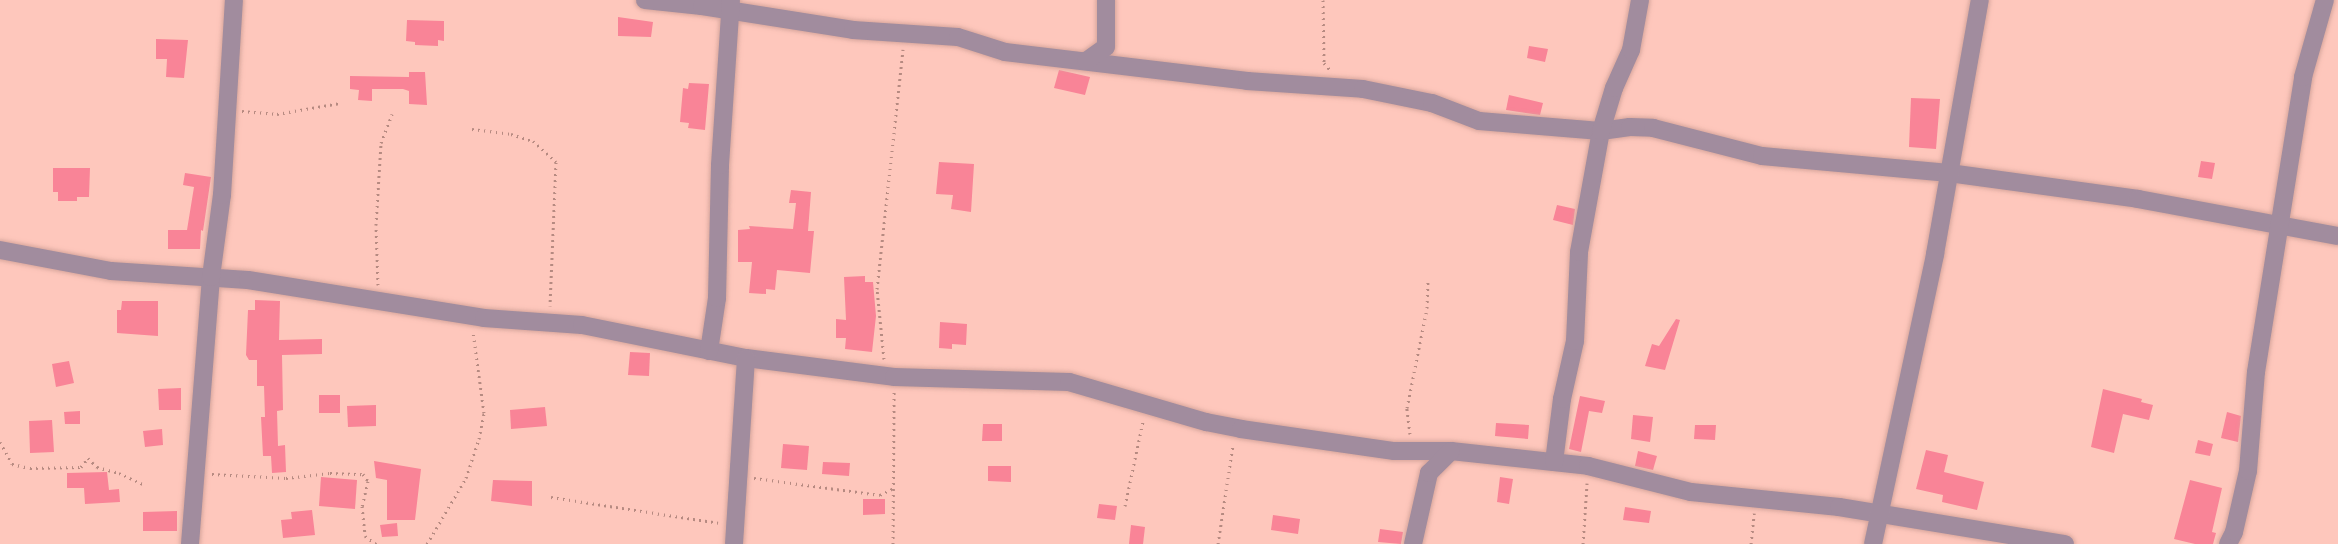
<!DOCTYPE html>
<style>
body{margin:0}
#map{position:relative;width:2338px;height:544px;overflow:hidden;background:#fec7bc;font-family:Overpass,sans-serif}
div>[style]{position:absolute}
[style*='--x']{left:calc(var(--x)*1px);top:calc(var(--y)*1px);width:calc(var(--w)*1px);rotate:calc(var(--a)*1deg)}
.building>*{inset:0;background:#f98497}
.path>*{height:3px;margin-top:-1.5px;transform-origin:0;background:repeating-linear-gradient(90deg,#b68a81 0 1.5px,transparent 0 6px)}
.roads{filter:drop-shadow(0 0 2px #d7a69c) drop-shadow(0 0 2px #d7a69c)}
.street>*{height:18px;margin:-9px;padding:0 9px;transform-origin:9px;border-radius:9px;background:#a18c9e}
span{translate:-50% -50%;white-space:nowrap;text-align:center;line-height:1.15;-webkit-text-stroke:6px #fcf5f4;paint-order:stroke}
</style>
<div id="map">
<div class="building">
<i style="clip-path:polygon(618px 17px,653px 22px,651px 37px,618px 36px)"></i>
<i style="clip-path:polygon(407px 20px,444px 21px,444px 41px,438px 40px,438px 46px,415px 45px,415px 42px,406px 41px)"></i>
<i style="clip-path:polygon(156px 39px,188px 40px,184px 78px,166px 77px,167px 59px,156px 59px)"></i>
<i style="clip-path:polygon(1529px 46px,1548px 49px,1545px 62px,1527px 58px)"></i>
<i style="clip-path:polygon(1059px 70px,1090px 77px,1085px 95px,1054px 88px)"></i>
<i style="clip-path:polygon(409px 72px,425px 72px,427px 105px,409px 104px,409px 91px,403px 89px,372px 89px,372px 101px,358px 100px,359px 90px,350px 89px,350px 76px,409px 77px)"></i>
<i style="clip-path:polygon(689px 83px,709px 84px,705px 130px,688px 128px,689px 123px,680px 122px,683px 88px,688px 89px)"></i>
<i style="clip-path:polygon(1509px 95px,1543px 103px,1540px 115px,1506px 110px)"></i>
<i style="clip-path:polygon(1911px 98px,1940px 99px,1936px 149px,1909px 147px)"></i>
<i style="clip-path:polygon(2201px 161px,2215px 163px,2212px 179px,2198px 177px)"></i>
<i style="clip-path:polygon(939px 162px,974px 164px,971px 212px,951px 209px,953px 195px,936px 194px)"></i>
<i style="clip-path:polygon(53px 168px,90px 168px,89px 197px,77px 197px,77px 201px,58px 201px,58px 192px,53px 192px)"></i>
<i style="clip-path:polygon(185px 173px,211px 177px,203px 231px,201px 230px,200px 249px,168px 249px,168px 230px,187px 230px,194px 187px,183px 185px)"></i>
<i style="clip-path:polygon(791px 190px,811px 192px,808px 231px,814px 231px,810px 273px,777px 270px,775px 290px,766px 289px,766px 294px,749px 293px,752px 262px,738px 262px,738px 230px,750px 229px,749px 226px,793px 229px,796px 203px,789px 203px)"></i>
<i style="clip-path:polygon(1557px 205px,1575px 209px,1573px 225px,1553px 220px)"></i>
<i style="clip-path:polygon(865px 276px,865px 282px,873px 282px,876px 316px,872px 352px,845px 349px,846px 338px,836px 338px,836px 319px,846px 320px,844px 277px)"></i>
<i style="clip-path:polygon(255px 300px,280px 301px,279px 340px,322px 339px,322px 354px,282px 355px,283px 410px,277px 411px,278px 446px,285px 445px,286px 472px,272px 473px,271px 456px,263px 456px,261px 417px,265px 417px,264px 386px,257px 386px,257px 360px,249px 360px,246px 355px,248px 310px,255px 310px)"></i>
<i style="clip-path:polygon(122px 301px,158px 301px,158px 336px,117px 333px,117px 310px,121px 310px)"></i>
<i style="clip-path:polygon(1676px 319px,1680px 320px,1665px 370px,1645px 366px,1652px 344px,1659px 346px)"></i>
<i style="clip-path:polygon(940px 322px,967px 324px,966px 345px,952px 344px,952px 349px,939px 348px)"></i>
<i style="clip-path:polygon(630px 352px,650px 353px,649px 376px,628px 375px)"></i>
<i style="clip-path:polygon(69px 361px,74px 383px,56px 387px,52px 364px)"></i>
<i style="clip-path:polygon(181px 388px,181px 410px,159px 410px,158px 389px)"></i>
<i style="clip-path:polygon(2103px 389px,2142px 399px,2141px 402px,2153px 405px,2149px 420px,2123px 414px,2114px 453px,2091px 447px)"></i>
<i style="clip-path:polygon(319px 395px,340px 395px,340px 413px,319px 413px)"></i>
<i style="clip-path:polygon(1580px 396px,1605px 401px,1602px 413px,1589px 411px,1581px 452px,1569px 449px)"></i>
<i style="clip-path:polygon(376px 405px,376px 426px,348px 427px,347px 406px)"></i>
<i style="clip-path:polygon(545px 407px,547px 426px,511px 429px,510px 410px)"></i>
<i style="clip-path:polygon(80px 411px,80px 424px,65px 424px,64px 412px)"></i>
<i style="clip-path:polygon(2227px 412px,2241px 416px,2238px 442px,2221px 438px)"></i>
<i style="clip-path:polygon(1633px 415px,1653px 417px,1650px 442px,1631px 439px)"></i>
<i style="clip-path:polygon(52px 420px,54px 452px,30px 453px,29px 421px)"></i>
<i style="clip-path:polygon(1496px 423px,1529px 425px,1528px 439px,1495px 436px)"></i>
<i style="clip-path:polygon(983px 424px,1002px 424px,1002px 441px,982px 441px)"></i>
<i style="clip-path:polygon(1695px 425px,1716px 425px,1715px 440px,1694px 439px)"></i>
<i style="clip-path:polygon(162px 429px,163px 445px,145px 447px,143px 431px)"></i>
<i style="clip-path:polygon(2198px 440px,2213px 444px,2210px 456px,2195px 453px)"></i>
<i style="clip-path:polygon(783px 444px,809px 446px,807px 470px,781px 468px)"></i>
<i style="clip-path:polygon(1926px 450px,1948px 455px,1944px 472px,1984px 482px,1977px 510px,1942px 502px,1943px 495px,1916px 489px)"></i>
<i style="clip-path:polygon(1638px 451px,1657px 456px,1653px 470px,1635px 466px)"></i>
<i style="clip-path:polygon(374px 461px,421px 469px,415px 520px,387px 520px,387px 480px,376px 478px)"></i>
<i style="clip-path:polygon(823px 462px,850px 463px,849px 476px,822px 474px)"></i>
<i style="clip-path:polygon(988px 466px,1011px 466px,1011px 482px,988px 481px)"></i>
<i style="clip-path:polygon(107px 472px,109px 490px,119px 489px,120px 502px,85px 504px,84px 488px,67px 488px,67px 473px)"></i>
<i style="clip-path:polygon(321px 477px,357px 480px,355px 509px,319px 506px)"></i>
<i style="clip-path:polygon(1500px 477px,1513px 479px,1509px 504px,1497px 502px)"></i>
<i style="clip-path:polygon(493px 480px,532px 481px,532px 506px,491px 501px)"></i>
<i style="clip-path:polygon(2190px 480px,2222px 488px,2212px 532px,2216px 533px,2213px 544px,2195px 544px,2174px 539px)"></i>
<i style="clip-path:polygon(863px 499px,885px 499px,885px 514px,863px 515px)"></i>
<i style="clip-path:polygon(1099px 504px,1117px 506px,1115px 520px,1097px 518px)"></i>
<i style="clip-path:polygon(1625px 507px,1651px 511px,1649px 523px,1623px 520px)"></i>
<i style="clip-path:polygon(312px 510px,315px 535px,283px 538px,281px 520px,292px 519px,291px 512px)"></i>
<i style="clip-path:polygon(177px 511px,177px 531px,143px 531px,143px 512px)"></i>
<i style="clip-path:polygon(1273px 515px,1300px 519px,1298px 534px,1271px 530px)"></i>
<i style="clip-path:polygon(397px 523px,398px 536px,382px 537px,380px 525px)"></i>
<i style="clip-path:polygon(1131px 525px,1145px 527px,1143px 544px,1129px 544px)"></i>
<i style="clip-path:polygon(1380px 529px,1403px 532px,1401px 544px,1378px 542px)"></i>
</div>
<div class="path">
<i style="--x:1323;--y:0;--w:63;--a:89.1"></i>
<i style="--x:1324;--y:63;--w:11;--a:49"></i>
<i style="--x:242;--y:111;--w:35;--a:5"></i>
<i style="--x:277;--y:114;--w:64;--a:-9.9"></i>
<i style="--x:472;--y:129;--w:39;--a:7"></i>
<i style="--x:511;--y:134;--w:23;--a:18"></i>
<i style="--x:533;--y:141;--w:31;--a:42"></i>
<i style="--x:556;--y:162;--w:144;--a:92.4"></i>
<i style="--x:378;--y:285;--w:60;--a:-91.9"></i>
<i style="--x:376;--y:225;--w:82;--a:-86.5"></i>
<i style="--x:381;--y:143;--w:31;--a:-69"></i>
<i style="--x:884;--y:359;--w:70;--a:-95.7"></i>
<i style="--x:877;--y:289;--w:241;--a:-83.8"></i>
<i style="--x:1410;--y:434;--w:26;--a:-97"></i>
<i style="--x:1407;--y:408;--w:102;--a:-78.7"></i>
<i style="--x:1427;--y:308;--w:26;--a:-88"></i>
<i style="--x:0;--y:442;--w:25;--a:61"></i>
<i style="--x:12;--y:464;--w:18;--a:13"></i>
<i style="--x:30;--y:468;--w:51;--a:-1.1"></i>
<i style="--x:81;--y:467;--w:11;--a:-52"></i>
<i style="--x:88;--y:458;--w:13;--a:45"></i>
<i style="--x:97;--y:467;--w:23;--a:15"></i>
<i style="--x:119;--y:473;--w:29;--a:25"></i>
<i style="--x:212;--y:474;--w:74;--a:3.1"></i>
<i style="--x:286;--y:478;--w:44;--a:-6.5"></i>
<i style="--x:330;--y:473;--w:33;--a:2"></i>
<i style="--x:363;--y:474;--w:9;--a:54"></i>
<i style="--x:368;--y:481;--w:26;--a:103"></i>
<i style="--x:362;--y:506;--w:30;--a:84"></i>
<i style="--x:365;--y:536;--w:14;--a:36"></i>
<i style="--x:754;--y:478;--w:127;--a:7.7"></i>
<i style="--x:880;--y:495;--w:16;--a:-27"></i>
<i style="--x:551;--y:497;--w:169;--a:8.8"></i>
<i style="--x:1125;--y:506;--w:87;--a:-78"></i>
<i style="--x:427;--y:544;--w:77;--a:-59.4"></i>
<i style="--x:466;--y:478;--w:41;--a:-71.6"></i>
<i style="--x:479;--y:439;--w:26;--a:-79"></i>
<i style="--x:484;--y:413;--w:82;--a:-97.7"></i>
<i style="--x:893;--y:544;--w:152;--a:-89.6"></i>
<i style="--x:1218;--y:544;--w:100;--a:-81.4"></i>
<i style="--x:1583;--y:544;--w:61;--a:-86.2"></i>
<i style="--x:1751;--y:544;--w:31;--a:-84"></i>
</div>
<div class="roads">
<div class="street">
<i style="--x:645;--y:0;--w:57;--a:6"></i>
<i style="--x:702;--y:6;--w:153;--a:9"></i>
<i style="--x:853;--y:30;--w:105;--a:3.8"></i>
<i style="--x:958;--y:37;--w:49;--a:17.7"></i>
<i style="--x:1005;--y:52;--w:244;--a:6.8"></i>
<i style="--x:1247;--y:81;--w:116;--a:3.9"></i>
<i style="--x:1363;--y:89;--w:70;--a:11.5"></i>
<i style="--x:1432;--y:103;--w:50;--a:21"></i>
<i style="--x:1479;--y:121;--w:122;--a:4.7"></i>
<i style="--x:1601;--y:131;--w:29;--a:-8"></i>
<i style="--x:1630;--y:127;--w:23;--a:2"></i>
<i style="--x:1653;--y:128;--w:113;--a:14.4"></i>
<i style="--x:1762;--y:156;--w:188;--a:5.2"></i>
<i style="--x:1949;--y:173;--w:191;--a:7.8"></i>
<i style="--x:2138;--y:199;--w:203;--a:10.5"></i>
<i style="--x:1086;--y:61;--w:24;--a:-35"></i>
<i style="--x:1106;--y:47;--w:47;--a:-90"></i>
<i style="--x:0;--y:250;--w:113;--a:10.7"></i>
<i style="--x:111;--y:271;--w:137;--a:3.8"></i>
<i style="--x:248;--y:280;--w:239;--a:9.1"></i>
<i style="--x:484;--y:318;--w:98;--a:4.1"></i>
<i style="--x:582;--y:325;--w:167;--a:11.4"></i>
<i style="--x:746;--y:358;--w:149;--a:7.3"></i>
<i style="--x:894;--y:377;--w:175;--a:1.6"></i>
<i style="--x:1069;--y:382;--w:143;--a:16.3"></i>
<i style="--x:1206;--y:422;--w:36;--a:11"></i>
<i style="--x:1241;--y:429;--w:155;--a:8.2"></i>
<i style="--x:1394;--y:451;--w:57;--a:0"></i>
<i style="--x:1451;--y:451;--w:138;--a:6.2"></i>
<i style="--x:1588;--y:466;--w:106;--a:14.2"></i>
<i style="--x:1691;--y:492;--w:149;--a:5.8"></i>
<i style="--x:1839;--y:507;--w:229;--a:9.3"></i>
<i style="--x:709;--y:351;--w:54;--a:-81.4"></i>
<i style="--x:717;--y:298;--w:133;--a:-88.7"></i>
<i style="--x:720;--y:165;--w:165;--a:-86.2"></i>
<i style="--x:1554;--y:462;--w:64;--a:-82.8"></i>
<i style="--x:1562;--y:399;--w:59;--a:-77.4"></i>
<i style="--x:1575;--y:341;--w:89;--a:-87.4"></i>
<i style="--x:1579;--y:252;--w:123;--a:-79.7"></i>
<i style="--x:1601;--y:131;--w:45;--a:-73.2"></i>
<i style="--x:1614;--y:88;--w:42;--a:-65.9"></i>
<i style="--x:1631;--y:50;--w:51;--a:-79.8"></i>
<i style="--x:190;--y:544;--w:268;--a:-85.5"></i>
<i style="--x:211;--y:277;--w:83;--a:-82.4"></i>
<i style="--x:222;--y:195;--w:195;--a:-86.5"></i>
<i style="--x:734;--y:544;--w:186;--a:-86.3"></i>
<i style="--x:1413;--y:544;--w:73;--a:-77.3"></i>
<i style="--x:1429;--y:473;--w:31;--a:-45"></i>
<i style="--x:1873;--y:544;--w:297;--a:-77.9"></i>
<i style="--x:1935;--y:254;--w:258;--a:-80"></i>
<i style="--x:2228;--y:544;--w:13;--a:-63"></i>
<i style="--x:2234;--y:532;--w:63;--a:-77.1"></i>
<i style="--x:2248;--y:471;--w:99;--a:-85.4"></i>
<i style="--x:2256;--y:372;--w:299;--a:-80.9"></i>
<i style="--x:2303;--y:77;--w:80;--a:-74.1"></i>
</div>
</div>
</div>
